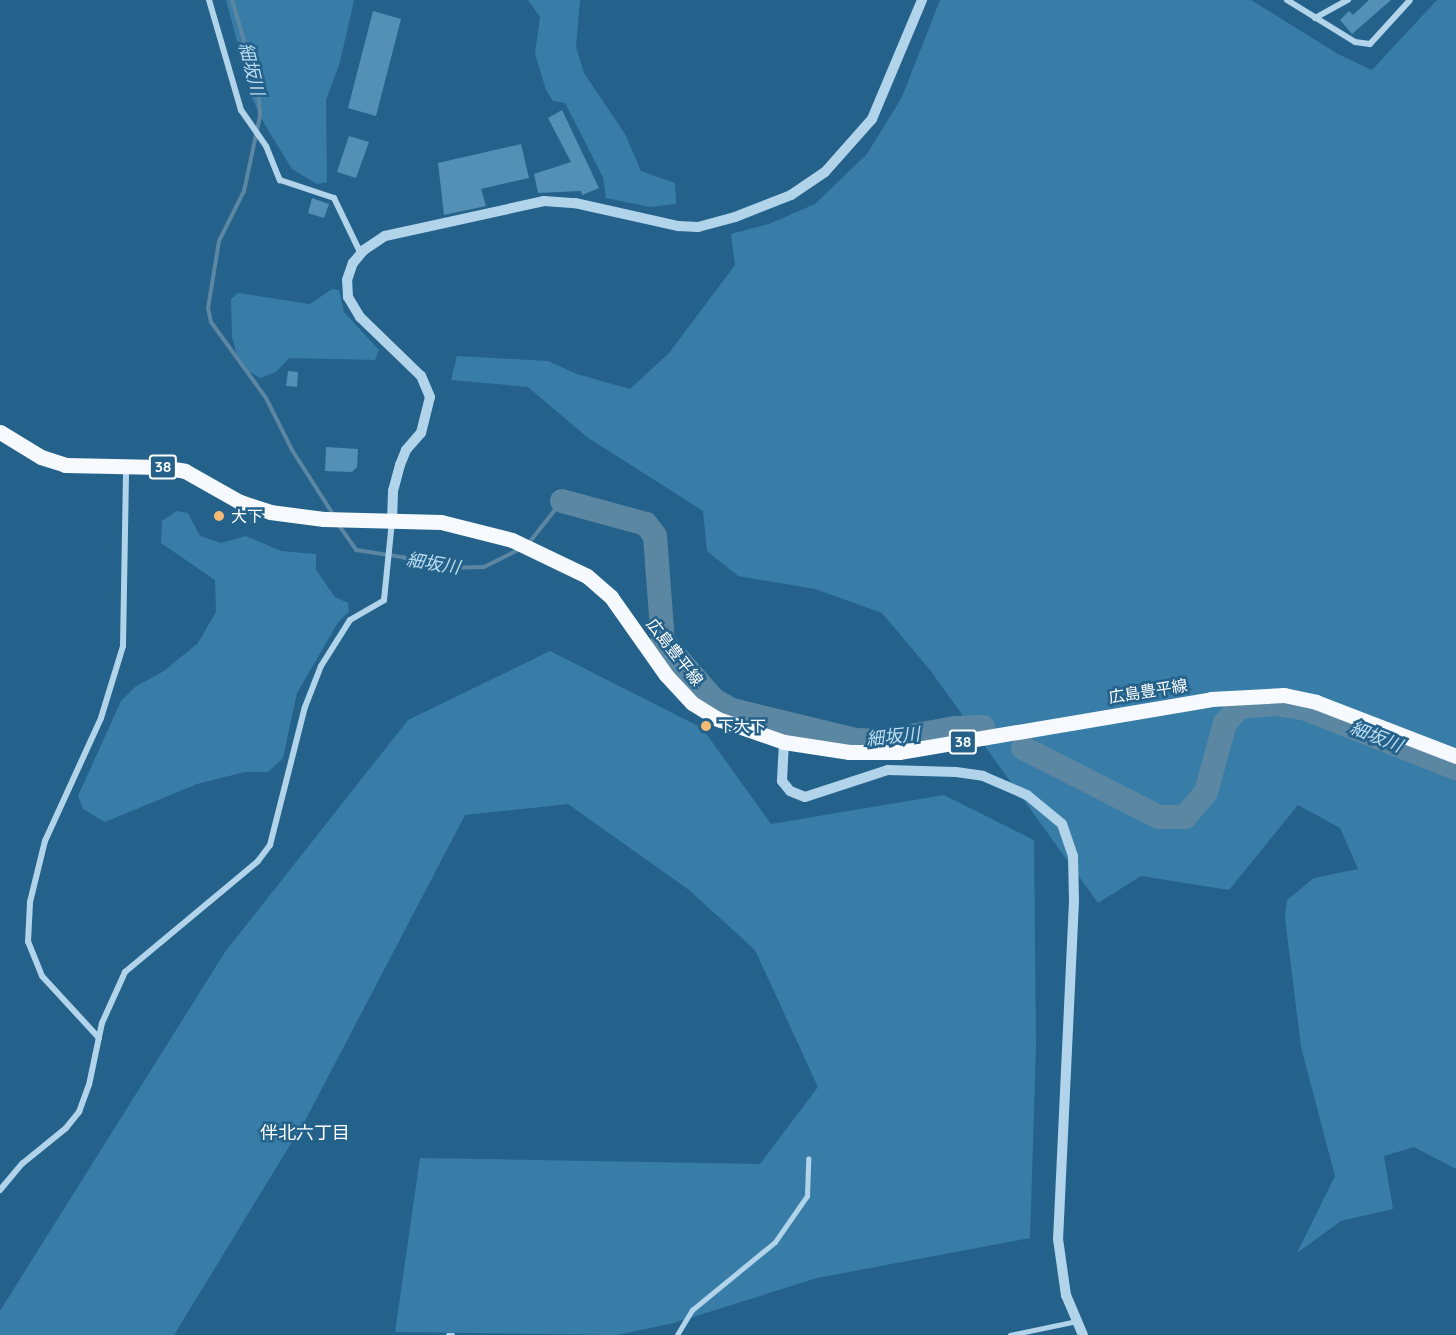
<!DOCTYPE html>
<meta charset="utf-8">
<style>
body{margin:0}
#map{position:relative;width:1456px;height:1335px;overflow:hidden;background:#24628b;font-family:Quicksand,"Noto Sans JP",sans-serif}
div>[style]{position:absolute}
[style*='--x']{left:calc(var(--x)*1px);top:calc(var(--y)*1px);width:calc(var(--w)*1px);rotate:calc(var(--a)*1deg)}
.green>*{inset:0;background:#387da8}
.stream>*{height:4px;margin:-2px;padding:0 2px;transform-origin:2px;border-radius:2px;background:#5c87a2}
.river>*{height:24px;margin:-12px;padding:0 12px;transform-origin:12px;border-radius:12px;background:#5c87a2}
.building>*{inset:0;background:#548fb6}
.service>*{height:4.5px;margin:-2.25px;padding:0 2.25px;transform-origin:2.25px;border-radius:2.25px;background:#b1d4ea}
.minor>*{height:6px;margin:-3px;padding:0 3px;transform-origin:3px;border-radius:3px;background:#b1d4ea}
.tertiary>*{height:10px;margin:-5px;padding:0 5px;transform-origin:5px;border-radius:5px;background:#b1d4ea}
.primary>*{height:15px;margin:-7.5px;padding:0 7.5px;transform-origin:7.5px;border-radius:7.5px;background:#f6fafe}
.dots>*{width:16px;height:16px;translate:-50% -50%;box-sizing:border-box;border:3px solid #24628b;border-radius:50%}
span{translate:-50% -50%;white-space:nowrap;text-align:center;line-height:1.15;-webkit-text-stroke:5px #24628b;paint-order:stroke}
.shield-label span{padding:2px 4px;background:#24628b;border:2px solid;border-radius:4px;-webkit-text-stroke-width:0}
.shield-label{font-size:15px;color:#fff;font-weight:700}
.poi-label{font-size:16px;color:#fff}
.left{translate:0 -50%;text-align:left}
.street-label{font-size:16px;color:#fff}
.water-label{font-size:18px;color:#bddef1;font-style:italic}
.neighbourhood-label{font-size:18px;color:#fff}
</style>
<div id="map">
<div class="green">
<i style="clip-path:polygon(226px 0,354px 0,340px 62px,326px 100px,327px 182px,317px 184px,292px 169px,265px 125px,252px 98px)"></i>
<i style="clip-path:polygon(528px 0,580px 0,576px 47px,584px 73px,625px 134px,641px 171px,675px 183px,676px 204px,650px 207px,606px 198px,603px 177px,565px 103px,553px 101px,546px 90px,535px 54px,540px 17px)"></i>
<i style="clip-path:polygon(940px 0,1251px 0,1338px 54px,1372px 70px,1437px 0,1456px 0,1456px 1169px,1414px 1147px,1384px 1156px,1393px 1209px,1341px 1221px,1297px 1253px,1335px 1176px,1301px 1047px,1285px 918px,1287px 900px,1314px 878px,1358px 869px,1340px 828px,1298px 805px,1229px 890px,1141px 876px,1098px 903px,930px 670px,882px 613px,815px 589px,738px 576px,707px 551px,703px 511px,587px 437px,528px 387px,451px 380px,457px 356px,548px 361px,577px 374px,630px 389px,669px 353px,735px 265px,731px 234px,769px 224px,815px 204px,867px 154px,902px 97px)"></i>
<i style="clip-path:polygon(332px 289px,339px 290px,344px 312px,379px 350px,375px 360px,289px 358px,276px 372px,260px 378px,240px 366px,232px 337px,231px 299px,238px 293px,310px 304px)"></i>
<i style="clip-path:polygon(177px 511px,188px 513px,200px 536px,221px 543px,246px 536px,281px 551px,316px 554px,316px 570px,335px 597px,348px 603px,349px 611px,337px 624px,297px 693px,283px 758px,268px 772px,245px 772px,197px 784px,105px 822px,83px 809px,78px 796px,121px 701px,135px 687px,164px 671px,198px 643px,216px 612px,215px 580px,161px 543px,162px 521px)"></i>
<i style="clip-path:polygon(550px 651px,702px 728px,771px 824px,944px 795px,1034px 840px,1036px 1046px,1030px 1238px,817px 1278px,674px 1323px,617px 1335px,395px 1332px,420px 1158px,760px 1164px,818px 1087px,755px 950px,689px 890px,568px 804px,465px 815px,306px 1119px,174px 1335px,0 1335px,0 1311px,225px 952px,408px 720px)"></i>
</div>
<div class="stream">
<i style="--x:232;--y:0;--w:91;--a:73.4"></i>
<i style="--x:258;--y:87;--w:29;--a:86"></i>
<i style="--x:260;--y:116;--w:77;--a:102"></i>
<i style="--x:244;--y:191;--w:56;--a:116.6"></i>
<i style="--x:219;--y:241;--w:68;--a:99.3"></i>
<i style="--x:208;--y:308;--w:14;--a:78"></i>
<i style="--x:211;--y:322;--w:94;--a:54.1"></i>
<i style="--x:266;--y:398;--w:58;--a:63.4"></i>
<i style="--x:292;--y:450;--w:76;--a:57.4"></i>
<i style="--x:338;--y:524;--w:32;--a:55"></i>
<i style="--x:356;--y:550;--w:47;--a:8.7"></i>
<i style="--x:402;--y:557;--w:39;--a:17"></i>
<i style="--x:439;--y:568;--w:45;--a:-1.3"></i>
<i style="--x:484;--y:567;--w:42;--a:-26.6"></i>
<i style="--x:528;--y:544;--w:55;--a:-51.7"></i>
</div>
<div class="river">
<i style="--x:562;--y:501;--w:87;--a:15.3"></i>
<i style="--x:646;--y:524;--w:15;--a:53"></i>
<i style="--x:655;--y:536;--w:106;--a:85.7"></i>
<i style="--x:663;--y:642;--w:77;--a:48.7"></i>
<i style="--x:714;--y:700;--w:21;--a:29"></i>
<i style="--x:732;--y:710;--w:128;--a:13.6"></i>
<i style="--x:856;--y:740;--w:27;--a:2"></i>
<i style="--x:883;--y:741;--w:73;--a:-10.2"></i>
<i style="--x:955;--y:728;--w:28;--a:-2"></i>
<i style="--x:1023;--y:748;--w:153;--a:26.9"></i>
<i style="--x:1159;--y:817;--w:26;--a:0"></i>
<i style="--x:1185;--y:817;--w:33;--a:-50"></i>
<i style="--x:1206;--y:792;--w:72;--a:-74.6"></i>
<i style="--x:1225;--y:723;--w:22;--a:-47"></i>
<i style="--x:1240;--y:707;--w:36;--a:-5"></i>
<i style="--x:1276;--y:704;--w:30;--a:9"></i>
<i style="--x:1306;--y:709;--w:161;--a:21.5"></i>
</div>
<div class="building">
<i style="clip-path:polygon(1369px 0,1391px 0,1352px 34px,1340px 20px,1349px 11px,1353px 15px)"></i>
<i style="clip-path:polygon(373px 11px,401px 19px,376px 116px,348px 108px)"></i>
<i style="clip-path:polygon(562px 110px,599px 188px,582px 195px,581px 191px,538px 193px,534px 174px,571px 162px,548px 118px)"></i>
<i style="clip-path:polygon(349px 136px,369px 142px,356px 178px,337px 172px)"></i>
<i style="clip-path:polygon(521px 144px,529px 178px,481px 189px,486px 206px,444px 215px,438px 163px)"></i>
<i style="clip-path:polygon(312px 198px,329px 204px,324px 218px,308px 213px)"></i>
<i style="clip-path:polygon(288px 371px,298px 372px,297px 387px,286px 386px)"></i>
<i style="clip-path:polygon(326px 447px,358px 449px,357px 467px,352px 472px,325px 471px)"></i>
</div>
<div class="service">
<i style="--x:448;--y:1335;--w:5;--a:0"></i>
<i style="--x:677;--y:1335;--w:29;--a:-59"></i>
<i style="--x:692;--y:1310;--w:107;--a:-39.3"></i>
<i style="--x:775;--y:1242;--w:56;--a:-55.2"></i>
<i style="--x:807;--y:1196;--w:37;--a:-88"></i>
<i style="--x:1010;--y:1335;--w:68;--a:-11.8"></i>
</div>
<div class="minor">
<i style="--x:209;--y:0;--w:115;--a:73.8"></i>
<i style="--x:241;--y:110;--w:44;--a:55.2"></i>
<i style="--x:266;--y:146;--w:37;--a:68"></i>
<i style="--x:280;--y:180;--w:57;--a:18.4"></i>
<i style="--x:334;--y:198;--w:62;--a:64.3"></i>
<i style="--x:1287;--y:0;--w:80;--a:31.7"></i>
<i style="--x:1355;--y:42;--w:15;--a:8"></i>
<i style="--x:1370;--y:44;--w:59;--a:-47.7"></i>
<i style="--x:1315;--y:18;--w:38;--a:-29"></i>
<i style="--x:99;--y:1038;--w:84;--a:-132.6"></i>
<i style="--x:42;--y:976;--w:37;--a:-112"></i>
<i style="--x:28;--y:942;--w:40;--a:-87.1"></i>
<i style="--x:30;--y:902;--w:63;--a:-76.2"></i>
<i style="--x:45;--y:841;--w:135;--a:-65.5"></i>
<i style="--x:101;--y:718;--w:75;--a:-73"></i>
<i style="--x:123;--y:646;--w:179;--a:-89"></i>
<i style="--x:0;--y:1190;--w:35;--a:-50"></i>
<i style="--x:23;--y:1163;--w:55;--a:-39.1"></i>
<i style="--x:66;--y:1128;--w:21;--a:-51"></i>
<i style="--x:79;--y:1112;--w:29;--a:-70"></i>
<i style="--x:89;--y:1085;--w:63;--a:-78.2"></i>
<i style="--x:102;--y:1023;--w:56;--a:-65.7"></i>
<i style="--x:125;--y:972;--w:173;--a:-39.8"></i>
<i style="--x:258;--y:861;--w:20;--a:-53"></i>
<i style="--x:270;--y:845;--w:142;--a:-75.8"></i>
<i style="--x:305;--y:707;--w:44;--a:-68.7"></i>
<i style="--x:321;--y:666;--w:54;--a:-57.8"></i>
<i style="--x:350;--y:620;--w:39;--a:-30"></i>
<i style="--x:384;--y:600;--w:79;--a:-84.2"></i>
</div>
<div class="tertiary">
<i style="--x:392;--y:521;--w:30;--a:-88"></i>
<i style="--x:393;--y:491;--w:27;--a:-75"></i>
<i style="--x:400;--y:465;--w:16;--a:-68"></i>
<i style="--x:406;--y:450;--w:23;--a:-49"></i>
<i style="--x:421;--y:433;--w:37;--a:-76"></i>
<i style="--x:430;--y:397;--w:23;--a:-113"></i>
<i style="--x:421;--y:376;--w:85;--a:-136"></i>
<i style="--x:360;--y:317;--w:23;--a:-121"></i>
<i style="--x:348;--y:297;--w:17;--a:-93"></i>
<i style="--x:347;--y:280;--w:18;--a:-71"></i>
<i style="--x:353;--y:263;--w:17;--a:-50"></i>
<i style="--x:364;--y:250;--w:25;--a:-34"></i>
<i style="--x:385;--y:236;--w:163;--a:-12.4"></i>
<i style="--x:544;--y:201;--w:31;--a:4"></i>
<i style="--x:575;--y:203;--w:106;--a:12.6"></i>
<i style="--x:678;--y:226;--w:20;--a:3"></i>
<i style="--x:698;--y:227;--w:38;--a:-15"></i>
<i style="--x:735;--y:217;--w:60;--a:-21.4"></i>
<i style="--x:791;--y:195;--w:41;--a:-34.1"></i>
<i style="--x:825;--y:172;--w:71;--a:-48.4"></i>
<i style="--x:872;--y:119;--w:129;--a:-67.2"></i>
<i style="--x:784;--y:742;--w:39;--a:93"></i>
<i style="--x:782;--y:781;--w:13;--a:51"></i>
<i style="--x:790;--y:791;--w:16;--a:22"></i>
<i style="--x:805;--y:797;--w:87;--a:-18"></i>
<i style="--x:888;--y:770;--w:68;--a:1.7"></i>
<i style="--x:956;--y:772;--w:27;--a:8"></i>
<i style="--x:983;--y:776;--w:48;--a:23.4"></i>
<i style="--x:1027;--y:795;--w:45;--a:39.6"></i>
<i style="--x:1062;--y:824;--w:34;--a:71"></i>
<i style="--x:1073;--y:856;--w:45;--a:88.7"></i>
<i style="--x:1074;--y:901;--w:338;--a:92.7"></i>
<i style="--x:1058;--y:1239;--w:57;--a:81.9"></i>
<i style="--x:1066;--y:1295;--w:43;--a:67"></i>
</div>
<div class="primary">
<i style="--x:0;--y:432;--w:48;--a:31.4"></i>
<i style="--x:41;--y:457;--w:25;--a:18"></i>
<i style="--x:65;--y:465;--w:96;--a:1.2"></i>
<i style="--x:161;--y:467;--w:24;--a:9"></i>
<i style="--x:185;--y:471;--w:63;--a:29.4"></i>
<i style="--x:240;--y:502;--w:32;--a:18"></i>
<i style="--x:270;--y:512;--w:54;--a:7.4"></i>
<i style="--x:324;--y:519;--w:117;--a:1.5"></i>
<i style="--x:441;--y:522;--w:73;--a:14.2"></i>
<i style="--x:512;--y:540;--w:83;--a:25.6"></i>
<i style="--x:587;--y:576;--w:32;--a:41"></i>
<i style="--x:611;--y:597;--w:95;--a:54.8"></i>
<i style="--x:666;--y:675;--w:38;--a:47"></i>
<i style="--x:692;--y:703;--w:31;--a:32"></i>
<i style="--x:718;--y:719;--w:70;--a:19.2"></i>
<i style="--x:784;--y:742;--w:66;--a:8.7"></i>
<i style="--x:849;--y:752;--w:50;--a:0"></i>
<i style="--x:899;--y:752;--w:316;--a:-9.6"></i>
<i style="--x:1211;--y:699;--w:73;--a:-3.1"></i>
<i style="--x:1284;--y:695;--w:33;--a:12"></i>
<i style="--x:1316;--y:702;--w:150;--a:21.1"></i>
</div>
<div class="dots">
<i style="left:219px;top:516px;background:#f5bb75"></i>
<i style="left:706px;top:726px;background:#f5bb75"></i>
</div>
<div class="shield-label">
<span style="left:163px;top:467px">38</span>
<span style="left:963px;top:742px">38</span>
</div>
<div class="poi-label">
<span class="left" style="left:231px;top:516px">大下</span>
<span class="left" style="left:718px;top:726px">下大下</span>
</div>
<div class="street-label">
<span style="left:675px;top:652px;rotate:52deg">広島豊平線</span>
<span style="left:1148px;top:691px;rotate:-9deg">広島豊平線</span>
</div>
<div class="water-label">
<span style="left:251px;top:69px;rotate:76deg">細坂川</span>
<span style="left:433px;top:564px;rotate:9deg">細坂川</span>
<span style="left:893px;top:737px;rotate:-6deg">細坂川</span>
<span style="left:1376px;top:737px;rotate:22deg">細坂川</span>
</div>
<div class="neighbourhood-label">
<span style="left:305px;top:1133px">伴北六丁目</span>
</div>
</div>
